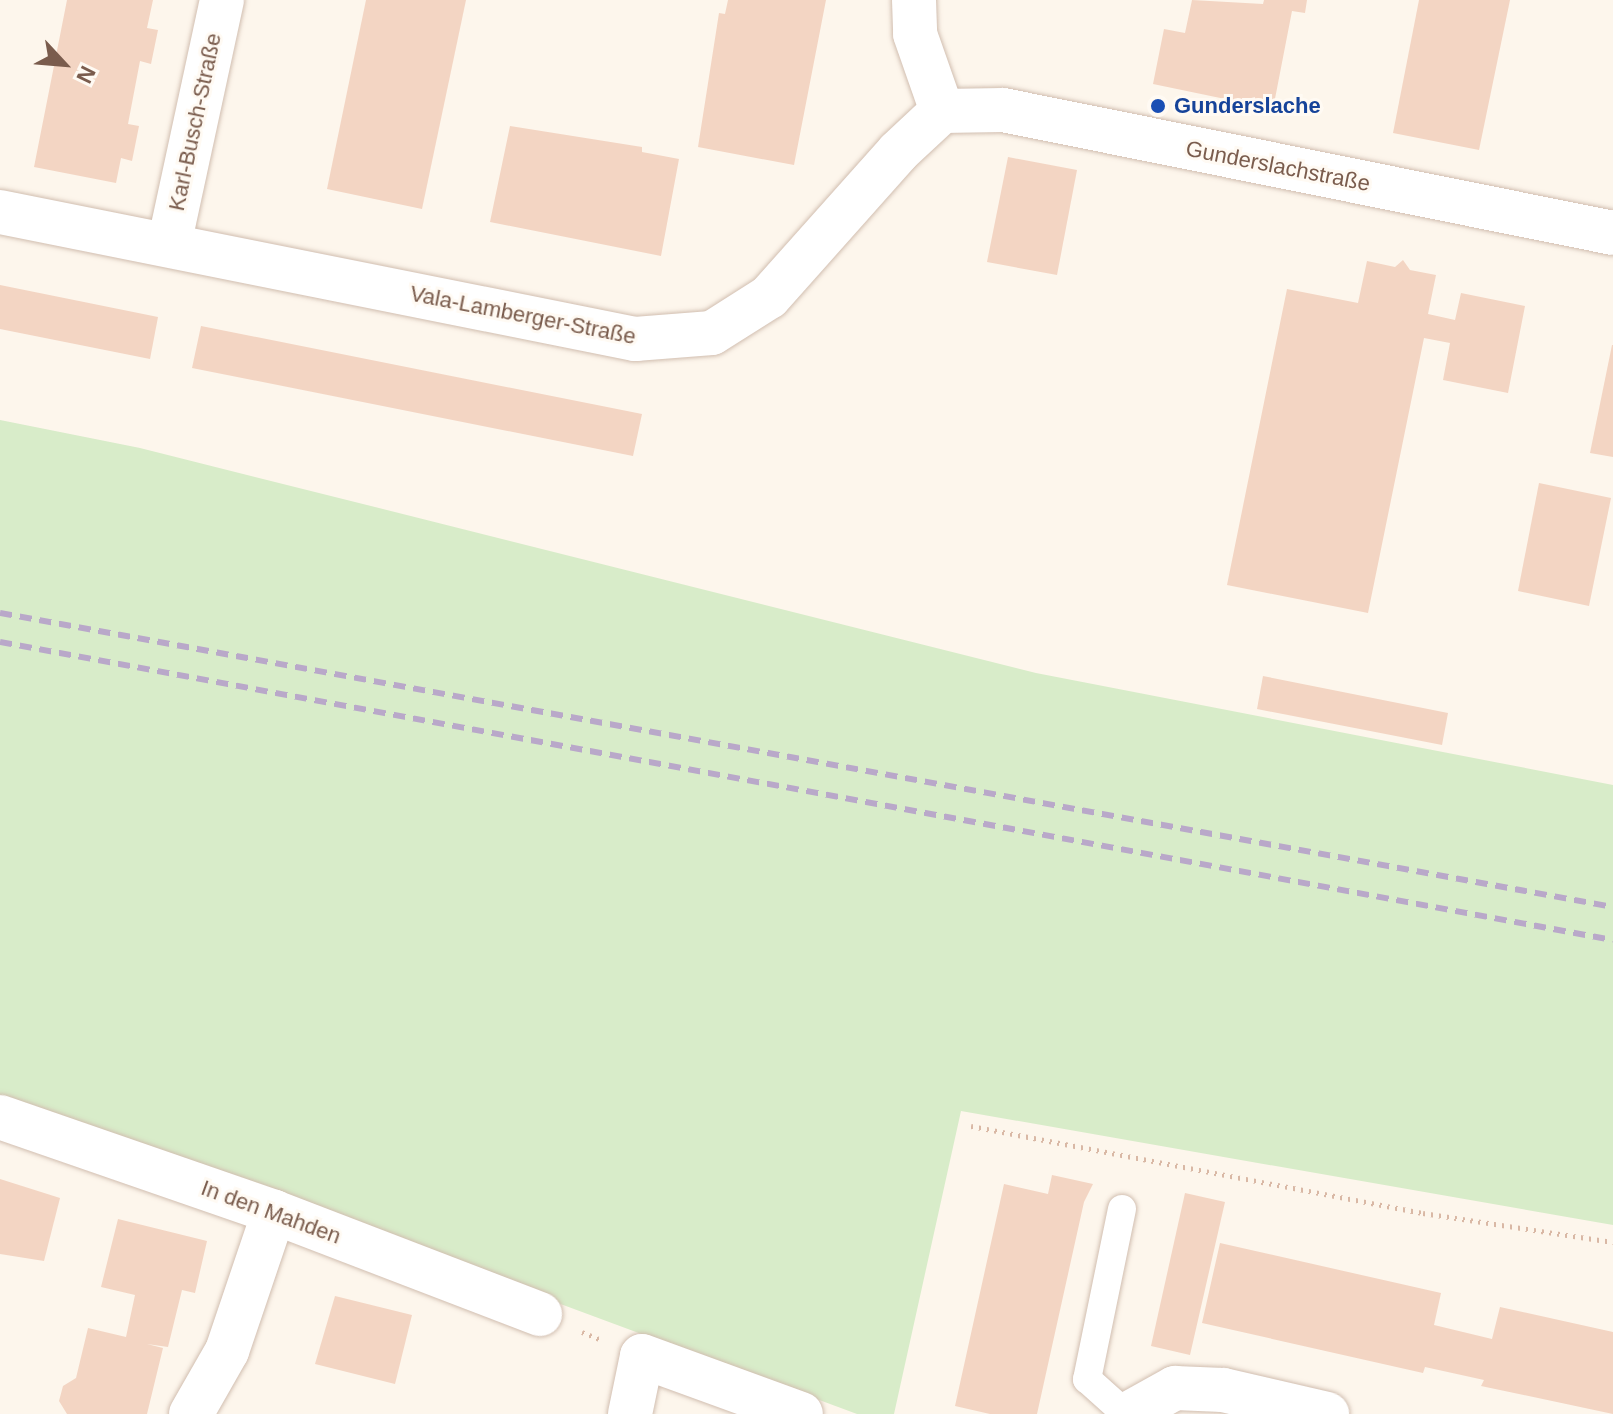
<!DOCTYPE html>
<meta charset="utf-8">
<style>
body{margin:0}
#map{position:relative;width:1613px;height:1414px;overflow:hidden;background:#fdf6ec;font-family:Helvetica,sans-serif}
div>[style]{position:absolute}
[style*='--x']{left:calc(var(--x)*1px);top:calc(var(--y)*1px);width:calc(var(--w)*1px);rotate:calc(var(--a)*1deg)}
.green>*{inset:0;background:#d8ecc9}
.building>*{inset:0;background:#f3d5c3}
.path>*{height:5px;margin-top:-2.5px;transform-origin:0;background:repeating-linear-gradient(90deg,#d9b8a5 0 2px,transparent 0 8px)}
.roads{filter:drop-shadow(0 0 2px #d1beb0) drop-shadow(0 0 2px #d1beb0)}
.lane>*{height:28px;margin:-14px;padding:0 14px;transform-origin:14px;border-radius:14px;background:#fff}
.street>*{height:44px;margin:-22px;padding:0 22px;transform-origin:22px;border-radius:22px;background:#fff}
.rail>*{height:6px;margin-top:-3px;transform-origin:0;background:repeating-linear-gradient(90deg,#b9a8c9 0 12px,transparent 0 20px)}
.dots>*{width:22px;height:22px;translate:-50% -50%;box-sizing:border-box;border:4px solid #fffaf3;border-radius:50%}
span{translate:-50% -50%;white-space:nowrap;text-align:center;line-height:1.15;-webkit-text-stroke:6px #fffaf3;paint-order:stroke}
.transit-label{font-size:22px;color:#164399;font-weight:700}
.left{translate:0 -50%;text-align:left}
.street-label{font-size:22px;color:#7a5c4d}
.north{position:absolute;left:24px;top:24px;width:80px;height:80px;-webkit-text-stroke:6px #fffaf3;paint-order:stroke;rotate:116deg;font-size:22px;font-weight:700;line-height:32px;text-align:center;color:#7a5c4d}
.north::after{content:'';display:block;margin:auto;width:28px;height:36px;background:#7a5c4d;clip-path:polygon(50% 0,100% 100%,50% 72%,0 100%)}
</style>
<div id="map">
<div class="green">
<i style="clip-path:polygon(0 420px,140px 448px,1036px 673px,1613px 785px,1613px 1225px,961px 1111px,894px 1414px,857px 1414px,0 1096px)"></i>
</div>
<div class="building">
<i style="clip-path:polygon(67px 0,153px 0,147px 28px,158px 30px,151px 64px,140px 61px,128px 124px,139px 126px,132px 161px,121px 158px,116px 183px,34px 167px)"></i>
<i style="clip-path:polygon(366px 0,466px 0,422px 209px,327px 189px)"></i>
<i style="clip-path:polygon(728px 0,826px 0,794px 165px,698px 147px,719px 13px,725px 14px)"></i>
<i style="clip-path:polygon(1192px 0,1263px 4px,1264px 0,1307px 0,1305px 13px,1292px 11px,1273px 109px,1153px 84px,1164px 29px,1185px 33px)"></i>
<i style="clip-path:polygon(1419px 0,1510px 0,1479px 150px,1393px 133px)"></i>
<i style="clip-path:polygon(510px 126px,642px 147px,642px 152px,679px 159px,661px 256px,490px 222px)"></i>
<i style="clip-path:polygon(1008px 157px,1077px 170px,1057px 275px,987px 262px)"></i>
<i style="clip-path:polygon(1403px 260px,1410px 270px,1436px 275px,1428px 314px,1455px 320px,1461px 293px,1525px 306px,1508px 393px,1443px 380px,1450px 343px,1424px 338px,1368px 613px,1227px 585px,1287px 289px,1358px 303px,1367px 261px,1395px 267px)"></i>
<i style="clip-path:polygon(0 285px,158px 317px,150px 359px,0 329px)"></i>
<i style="clip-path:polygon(201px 326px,642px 414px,633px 456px,192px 368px)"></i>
<i style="clip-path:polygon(1612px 345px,1613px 345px,1613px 457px,1590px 453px)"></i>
<i style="clip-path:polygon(1539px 483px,1611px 498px,1589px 606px,1518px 591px)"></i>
<i style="clip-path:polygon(1263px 676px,1448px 713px,1442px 745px,1257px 709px)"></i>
<i style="clip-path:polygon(1052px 1175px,1093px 1184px,1084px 1202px,1037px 1414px,990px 1414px,955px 1406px,1004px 1184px,1048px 1194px)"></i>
<i style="clip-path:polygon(0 1179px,60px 1198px,44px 1261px,0 1254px)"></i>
<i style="clip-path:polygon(1185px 1193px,1225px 1202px,1190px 1355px,1151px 1346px)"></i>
<i style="clip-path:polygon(118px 1219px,207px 1241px,195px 1293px,182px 1290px,168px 1347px,147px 1344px,163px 1348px,147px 1414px,67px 1414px,59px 1401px,63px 1386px,76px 1378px,88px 1328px,126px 1337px,135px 1295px,101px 1287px)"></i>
<i style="clip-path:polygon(1220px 1243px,1441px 1293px,1434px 1325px,1492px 1339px,1500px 1307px,1613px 1332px,1613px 1414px,1481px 1386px,1484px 1380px,1425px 1367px,1423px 1373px,1202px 1323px)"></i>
<i style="clip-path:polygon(335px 1296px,412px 1315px,395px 1384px,315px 1364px)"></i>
</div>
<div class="path">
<i style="--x:971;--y:1126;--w:460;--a:10.9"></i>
<i style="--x:1423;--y:1213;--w:192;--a:8.7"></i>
<i style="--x:582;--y:1332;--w:22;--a:22"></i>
</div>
<div class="roads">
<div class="lane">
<i style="--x:1122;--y:1209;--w:174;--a:101.6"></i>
<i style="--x:1087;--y:1379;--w:52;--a:41.9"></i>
</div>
<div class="street">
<i style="--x:914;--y:0;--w:34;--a:88"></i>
<i style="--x:915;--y:34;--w:82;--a:70.7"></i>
<i style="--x:942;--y:111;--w:61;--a:-0.9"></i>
<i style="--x:1003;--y:110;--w:622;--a:11.4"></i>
<i style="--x:0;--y:212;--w:648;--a:11.31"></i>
<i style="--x:635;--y:339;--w:77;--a:-4.5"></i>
<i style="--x:712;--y:333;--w:67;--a:-32.3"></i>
<i style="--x:769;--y:297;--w:194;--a:-48.3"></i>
<i style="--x:898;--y:152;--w:60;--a:-43"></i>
<i style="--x:169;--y:245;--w:251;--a:-77.8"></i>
<i style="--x:0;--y:1117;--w:290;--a:19.1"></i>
<i style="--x:274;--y:1212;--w:285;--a:21"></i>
<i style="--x:191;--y:1414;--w:73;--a:-60.3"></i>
<i style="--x:227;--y:1351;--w:147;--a:-71.3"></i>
<i style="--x:630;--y:1414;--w:59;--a:-78.3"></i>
<i style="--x:642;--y:1356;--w:169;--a:20"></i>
<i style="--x:1128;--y:1414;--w:54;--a:-29"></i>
<i style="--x:1175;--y:1388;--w:48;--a:2.4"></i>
<i style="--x:1223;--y:1390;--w:107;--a:13"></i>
</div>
</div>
<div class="rail">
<i style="--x:0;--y:613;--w:1640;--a:10.33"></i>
<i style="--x:0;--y:642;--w:1640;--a:10.47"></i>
</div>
<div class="dots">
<i style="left:1158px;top:106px;background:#1a4fb4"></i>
</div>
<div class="transit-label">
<span class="left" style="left:1174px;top:106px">Gunderslache</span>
</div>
<div class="street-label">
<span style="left:195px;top:122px;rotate:-78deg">Karl-Busch-Straße</span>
<span style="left:1278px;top:166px;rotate:11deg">Gunderslachstraße</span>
<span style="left:523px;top:315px;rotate:11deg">Vala-Lamberger-Straße</span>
<span style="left:271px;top:1212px;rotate:20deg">In den Mahden</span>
</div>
<div class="north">N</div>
</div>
